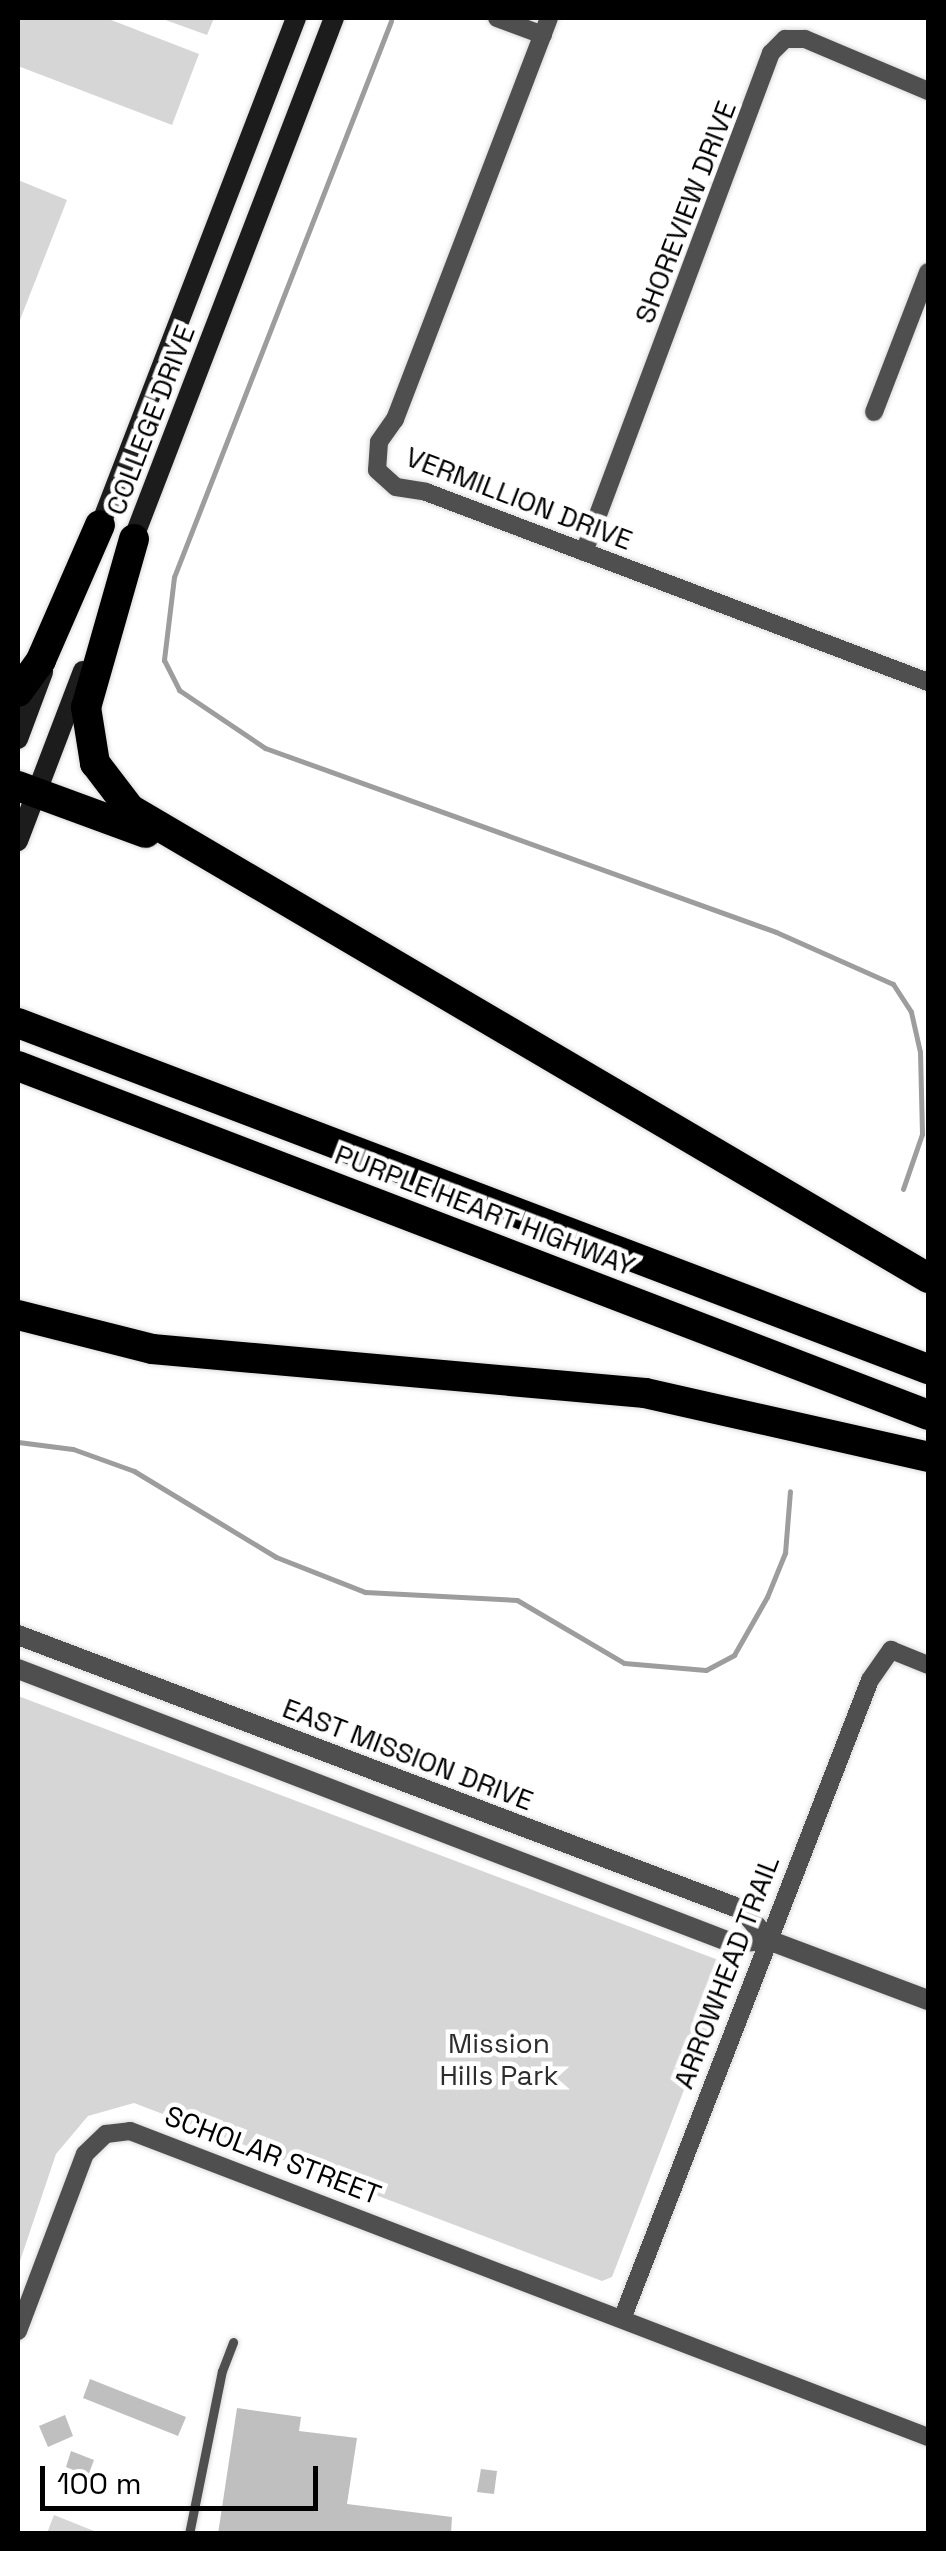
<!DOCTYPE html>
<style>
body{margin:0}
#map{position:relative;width:946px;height:2551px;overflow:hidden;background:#fff;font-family:"Space Grotesk",sans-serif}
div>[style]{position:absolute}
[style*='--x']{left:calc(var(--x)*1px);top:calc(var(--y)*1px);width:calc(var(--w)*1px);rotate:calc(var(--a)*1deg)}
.green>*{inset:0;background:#d6d6d6}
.stream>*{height:5px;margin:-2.5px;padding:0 2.5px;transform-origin:2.5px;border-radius:2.5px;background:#9d9d9d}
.building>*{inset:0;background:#bfbfbf}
.roads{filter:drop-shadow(0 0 2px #dbdbdb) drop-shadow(0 0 2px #dbdbdb)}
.service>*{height:9px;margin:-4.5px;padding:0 4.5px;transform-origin:4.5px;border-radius:4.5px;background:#4f4f4f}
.minor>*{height:18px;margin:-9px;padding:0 9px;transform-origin:9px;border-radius:9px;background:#4f4f4f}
.tertiary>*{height:20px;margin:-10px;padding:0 10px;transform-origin:10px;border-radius:10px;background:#4f4f4f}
.secondary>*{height:20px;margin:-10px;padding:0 10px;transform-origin:10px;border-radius:10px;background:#1c1c1c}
.motorway>*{height:30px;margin:-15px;padding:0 15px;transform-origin:15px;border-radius:15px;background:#000}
span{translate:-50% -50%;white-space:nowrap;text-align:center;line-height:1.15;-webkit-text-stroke:9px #fff;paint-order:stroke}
.street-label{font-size:28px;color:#000}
.park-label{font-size:28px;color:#2d2d2d}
.frame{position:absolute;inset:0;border:20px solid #000;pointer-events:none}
.scale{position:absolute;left:40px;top:2466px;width:278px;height:45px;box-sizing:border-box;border:5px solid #000;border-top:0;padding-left:12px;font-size:30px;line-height:35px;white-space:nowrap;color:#000;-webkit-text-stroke:8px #fff;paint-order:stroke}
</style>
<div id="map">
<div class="green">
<i style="clip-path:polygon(18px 18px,106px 18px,199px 54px,172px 125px,18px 66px)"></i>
<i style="clip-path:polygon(160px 18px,214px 18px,207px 35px)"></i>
<i style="clip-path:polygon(18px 180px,67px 200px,18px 325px)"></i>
<i style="clip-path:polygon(18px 1696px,721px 1961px,727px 1978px,612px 2277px,602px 2281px,134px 2103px,88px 2116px,56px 2154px,18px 2267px)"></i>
<i style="clip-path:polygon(54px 2515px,94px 2531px,93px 2533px,47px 2533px)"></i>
</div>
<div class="stream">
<i style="--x:391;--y:21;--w:597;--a:111.32"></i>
<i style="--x:174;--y:577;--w:84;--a:96.9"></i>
<i style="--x:164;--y:660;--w:34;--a:63"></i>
<i style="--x:179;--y:690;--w:104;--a:34"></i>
<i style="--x:265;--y:748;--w:543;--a:19.8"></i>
<i style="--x:776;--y:932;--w:128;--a:24"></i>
<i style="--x:893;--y:984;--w:33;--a:57"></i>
<i style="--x:911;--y:1012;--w:41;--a:77.3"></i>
<i style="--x:920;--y:1052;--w:82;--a:88.6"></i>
<i style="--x:922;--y:1134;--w:58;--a:109.1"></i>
<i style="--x:18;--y:1442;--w:55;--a:7.3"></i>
<i style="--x:73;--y:1449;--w:65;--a:19.8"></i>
<i style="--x:134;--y:1471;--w:166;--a:31.2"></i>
<i style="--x:276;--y:1557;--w:96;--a:21.5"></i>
<i style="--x:365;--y:1592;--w:152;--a:3"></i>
<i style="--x:517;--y:1600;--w:124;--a:30.5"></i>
<i style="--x:624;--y:1663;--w:82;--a:4.9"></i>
<i style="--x:706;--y:1670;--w:32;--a:-28"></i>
<i style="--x:734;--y:1655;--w:67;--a:-60.4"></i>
<i style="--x:767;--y:1597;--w:48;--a:-67.8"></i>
<i style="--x:785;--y:1553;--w:62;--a:-85.4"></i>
</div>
<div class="building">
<i style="clip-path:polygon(90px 2379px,186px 2417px,178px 2436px,83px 2398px)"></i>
<i style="clip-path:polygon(237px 2408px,301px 2417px,299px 2431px,357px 2438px,347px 2504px,452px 2517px,451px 2534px,218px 2534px)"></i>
<i style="clip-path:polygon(65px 2415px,73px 2436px,48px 2447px,39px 2426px)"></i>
<i style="clip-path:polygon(71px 2451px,94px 2460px,88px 2476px,66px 2467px)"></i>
<i style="clip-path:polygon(481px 2469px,497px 2471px,494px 2494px,477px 2492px)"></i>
</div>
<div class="roads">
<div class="service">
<i style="--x:189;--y:2534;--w:166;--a:-78.6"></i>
<i style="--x:222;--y:2371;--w:31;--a:-69"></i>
</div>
<div class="minor">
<i style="--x:497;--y:18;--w:49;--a:20.3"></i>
<i style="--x:549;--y:18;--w:430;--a:111"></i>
<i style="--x:395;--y:419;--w:28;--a:125"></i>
<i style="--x:379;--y:442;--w:28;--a:94"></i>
<i style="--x:377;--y:470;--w:25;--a:42"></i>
<i style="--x:396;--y:487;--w:30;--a:9"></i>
<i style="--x:426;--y:492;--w:537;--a:20.73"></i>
<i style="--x:874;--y:412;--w:150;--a:-68.9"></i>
<i style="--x:584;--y:552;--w:533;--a:-69.46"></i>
<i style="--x:771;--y:53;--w:20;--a:-45"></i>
<i style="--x:785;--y:39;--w:20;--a:0"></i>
<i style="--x:805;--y:39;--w:134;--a:22.9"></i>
<i style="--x:622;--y:2319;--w:685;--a:-68.79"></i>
<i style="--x:870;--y:1680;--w:37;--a:-55"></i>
<i style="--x:891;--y:1650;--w:40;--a:22"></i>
<i style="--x:18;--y:2331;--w:189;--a:-69.3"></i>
<i style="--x:85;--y:2154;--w:29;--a:-44"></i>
<i style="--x:106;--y:2134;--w:24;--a:-7"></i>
<i style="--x:130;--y:2131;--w:855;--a:20.98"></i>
</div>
<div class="tertiary">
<i style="--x:18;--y:1635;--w:775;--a:20.77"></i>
<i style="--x:743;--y:1910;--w:39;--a:50"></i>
<i style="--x:18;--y:1669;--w:765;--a:20.99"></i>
<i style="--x:732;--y:1943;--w:36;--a:-5"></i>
<i style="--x:768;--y:1940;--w:171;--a:20.6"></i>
</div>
<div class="secondary">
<i style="--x:97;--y:534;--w:553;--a:-68.91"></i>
<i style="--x:129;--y:550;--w:570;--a:-68.93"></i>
<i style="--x:18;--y:739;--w:72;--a:-69.5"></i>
<i style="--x:18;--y:841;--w:182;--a:-69.1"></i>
</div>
<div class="motorway">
<i style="--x:134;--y:539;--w:175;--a:105.9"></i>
<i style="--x:86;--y:707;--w:57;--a:80.9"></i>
<i style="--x:95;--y:763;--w:58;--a:52.7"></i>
<i style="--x:130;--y:809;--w:926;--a:30.44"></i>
<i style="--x:18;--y:692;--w:39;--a:-54"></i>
<i style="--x:41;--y:660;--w:147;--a:-66.4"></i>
<i style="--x:18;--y:786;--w:136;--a:20.2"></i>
<i style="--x:18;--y:1023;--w:974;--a:20.82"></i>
<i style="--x:18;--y:1066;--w:975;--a:20.98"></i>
<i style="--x:18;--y:1315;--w:138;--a:14.2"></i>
<i style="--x:152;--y:1349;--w:495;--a:5.1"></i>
<i style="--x:645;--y:1393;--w:290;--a:12.7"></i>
</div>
</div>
<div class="street-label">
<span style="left:685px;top:212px;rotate:-69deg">SHOREVIEW DRIVE</span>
<span style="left:150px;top:420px;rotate:-69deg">COLLEGE DRIVE</span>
<span style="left:519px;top:498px;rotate:21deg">VERMILLION DRIVE</span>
<span style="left:485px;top:1210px;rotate:21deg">PURPLE HEART HIGHWAY</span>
<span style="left:408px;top:1754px;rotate:21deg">EAST MISSION DRIVE</span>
<span style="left:726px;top:1972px;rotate:-69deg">ARROWHEAD TRAIL</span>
<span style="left:273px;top:2155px;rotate:21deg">SCHOLAR STREET</span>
</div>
<div class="park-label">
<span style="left:499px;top:2059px">Mission<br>Hills Park</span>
</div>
<div class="frame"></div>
<div class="scale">100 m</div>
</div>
